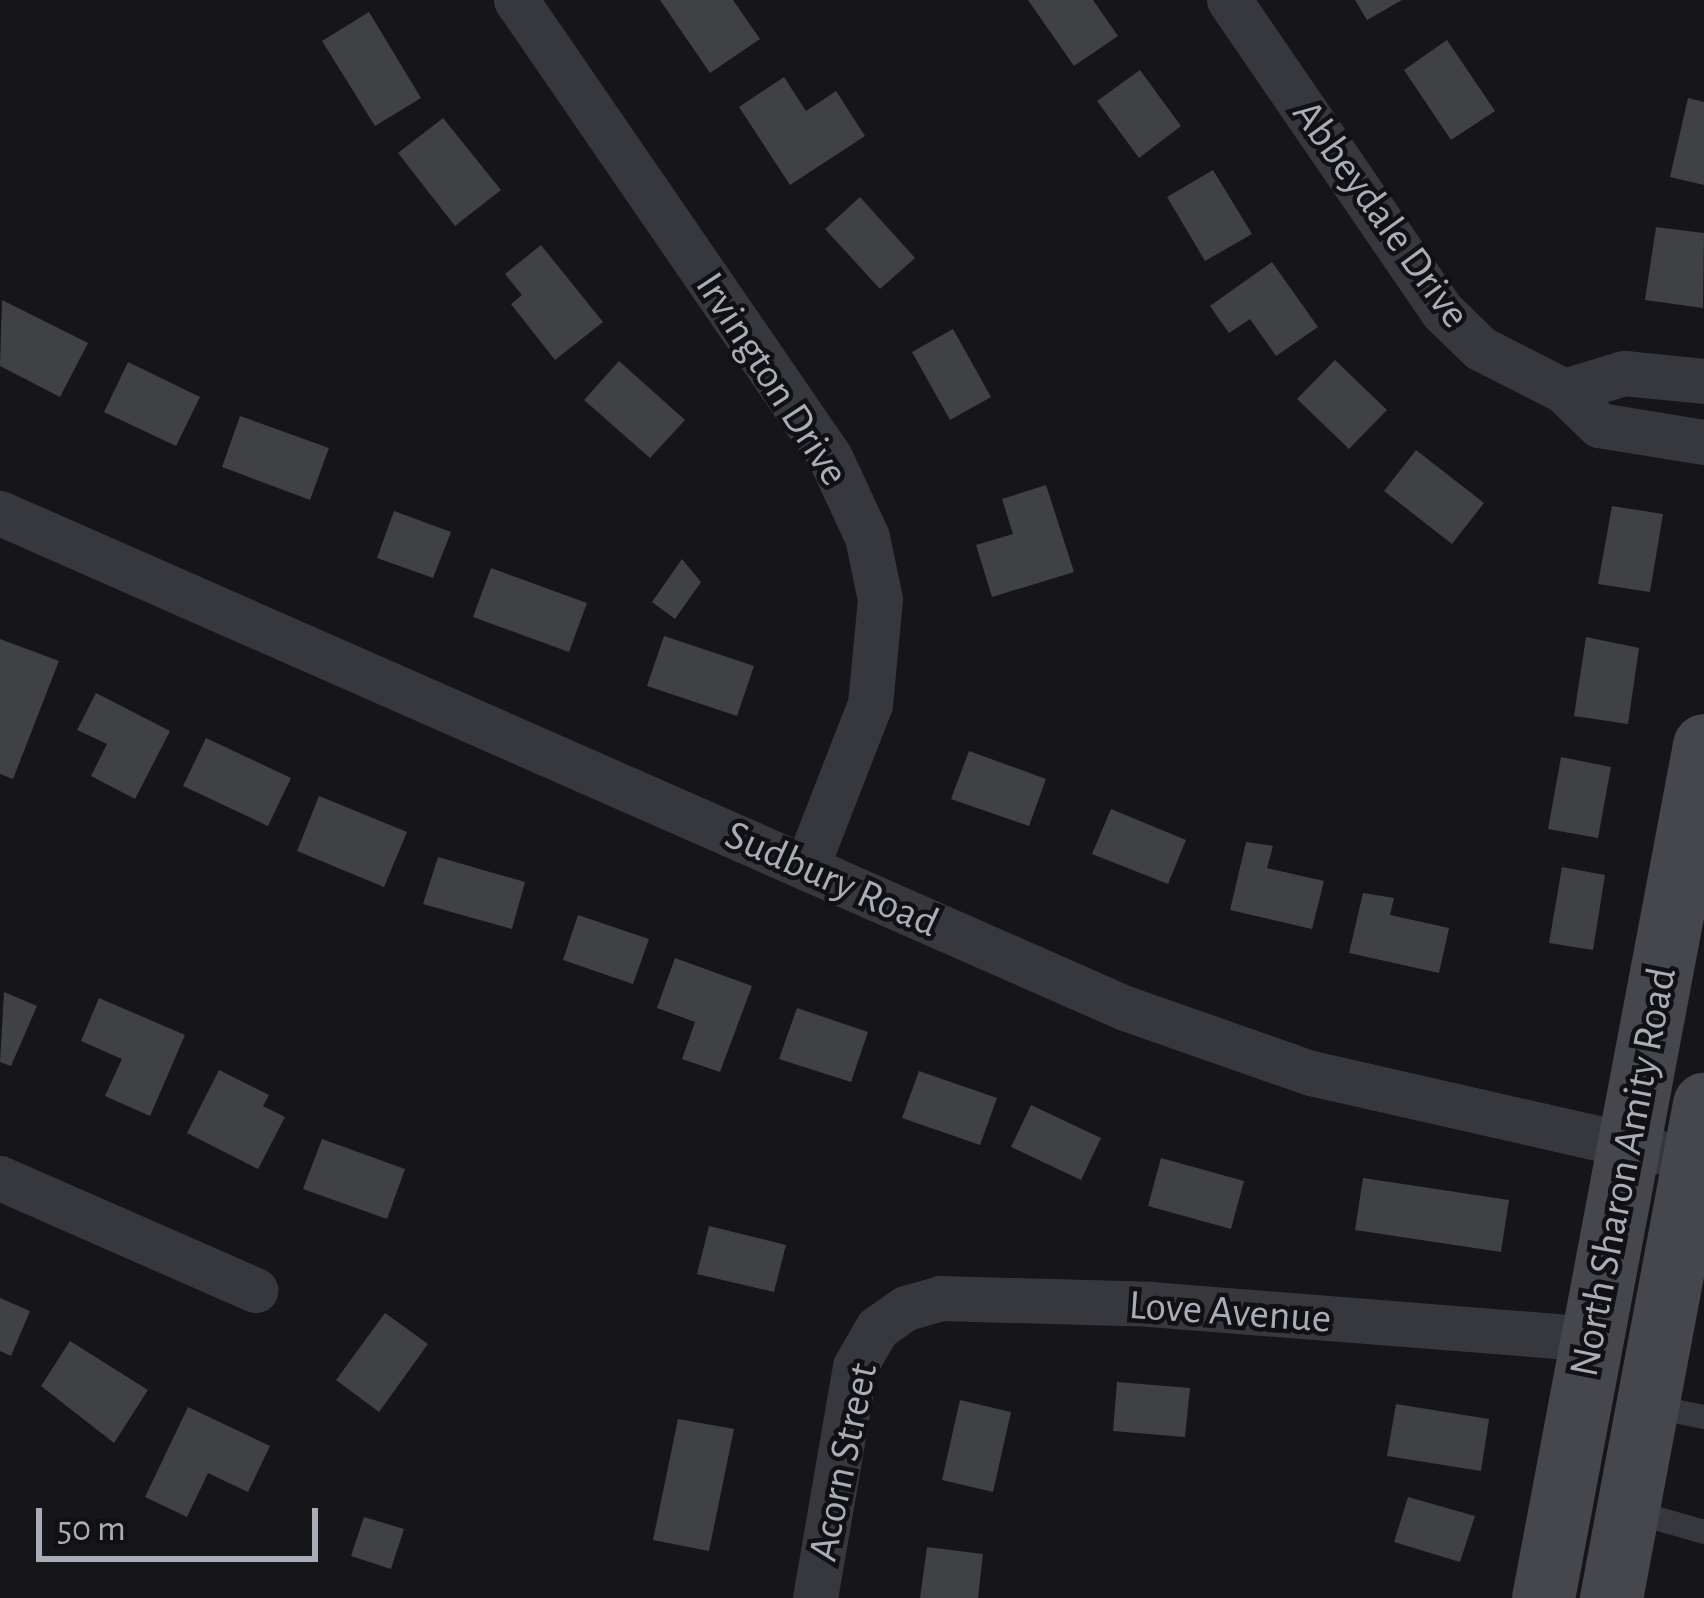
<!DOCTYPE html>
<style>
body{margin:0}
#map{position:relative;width:1704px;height:1598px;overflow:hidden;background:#161618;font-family:"Alegreya Sans",sans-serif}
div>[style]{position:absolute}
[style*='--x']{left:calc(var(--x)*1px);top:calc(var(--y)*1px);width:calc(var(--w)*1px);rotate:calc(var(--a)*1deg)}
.building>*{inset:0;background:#404145}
.service>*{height:24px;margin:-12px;padding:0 12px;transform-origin:12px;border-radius:12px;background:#37383d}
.minor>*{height:45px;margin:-22.5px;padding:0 22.5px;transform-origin:22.5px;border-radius:22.5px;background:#37383d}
.secondary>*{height:63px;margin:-31.5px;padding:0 31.5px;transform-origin:31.5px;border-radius:31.5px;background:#45474d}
span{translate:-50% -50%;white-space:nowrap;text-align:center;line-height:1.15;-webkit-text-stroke:9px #111113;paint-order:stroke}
.street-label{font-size:42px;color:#a8adb8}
.scale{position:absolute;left:36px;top:1508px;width:282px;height:54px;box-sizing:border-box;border:6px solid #a8adb8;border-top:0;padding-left:15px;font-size:36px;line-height:42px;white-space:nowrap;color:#a8adb8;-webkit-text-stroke:9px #111113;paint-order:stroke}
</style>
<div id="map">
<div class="building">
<i style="clip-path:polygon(660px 0,733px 0,760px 39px,710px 73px)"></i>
<i style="clip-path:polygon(1028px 0,1093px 0,1118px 36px,1074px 66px)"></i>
<i style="clip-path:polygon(1355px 0,1402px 0,1367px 20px)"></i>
<i style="clip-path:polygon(369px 12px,421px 98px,375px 126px,322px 41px)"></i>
<i style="clip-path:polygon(1447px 40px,1495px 111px,1451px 140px,1404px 70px)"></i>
<i style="clip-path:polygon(1140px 70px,1181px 126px,1139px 158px,1097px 101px)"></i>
<i style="clip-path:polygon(784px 77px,806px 111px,836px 91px,865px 136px,790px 185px,739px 107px)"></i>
<i style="clip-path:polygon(1688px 98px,1704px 102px,1704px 185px,1670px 177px)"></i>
<i style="clip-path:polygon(443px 118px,501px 190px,455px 226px,398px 153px)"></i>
<i style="clip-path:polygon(1213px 170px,1252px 234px,1205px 261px,1167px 197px)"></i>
<i style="clip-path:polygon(860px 197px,915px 258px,880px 289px,825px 229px)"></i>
<i style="clip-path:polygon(1656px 227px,1704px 233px,1703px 308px,1645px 300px)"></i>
<i style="clip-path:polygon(541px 245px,603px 322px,555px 360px,511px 304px,522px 295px,505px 274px)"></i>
<i style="clip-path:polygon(1272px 262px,1318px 327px,1276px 356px,1250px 319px,1229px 333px,1210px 306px)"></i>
<i style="clip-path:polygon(2px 300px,88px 343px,60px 397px,0 366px)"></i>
<i style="clip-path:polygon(953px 329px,991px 397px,950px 420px,912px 352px)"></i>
<i style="clip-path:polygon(1335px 360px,1387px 410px,1349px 449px,1297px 399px)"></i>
<i style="clip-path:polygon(619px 361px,685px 420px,650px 458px,584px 400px)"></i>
<i style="clip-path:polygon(128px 362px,200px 397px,176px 446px,104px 412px)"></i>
<i style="clip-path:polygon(240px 416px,329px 448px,310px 500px,222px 467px)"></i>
<i style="clip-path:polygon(1416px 450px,1484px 503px,1452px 544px,1384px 491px)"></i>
<i style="clip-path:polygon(1046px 485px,1074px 572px,992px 597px,976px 545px,1013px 534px,1002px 499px)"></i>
<i style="clip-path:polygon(1612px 506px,1663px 514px,1650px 592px,1598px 584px)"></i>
<i style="clip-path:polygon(394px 511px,451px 532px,433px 578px,377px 558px)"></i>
<i style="clip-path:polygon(682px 559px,701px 582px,675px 619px,652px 602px)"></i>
<i style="clip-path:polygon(491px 568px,587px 603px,569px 652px,473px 617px)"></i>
<i style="clip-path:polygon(664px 636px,754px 666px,737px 716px,647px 686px)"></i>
<i style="clip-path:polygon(1586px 637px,1639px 648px,1628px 724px,1574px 716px)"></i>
<i style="clip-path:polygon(0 639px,59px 661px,13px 779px,0 774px)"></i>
<i style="clip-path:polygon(96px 693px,170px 731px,135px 799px,91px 776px,107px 744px,77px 730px)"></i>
<i style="clip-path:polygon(206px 738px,291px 778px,268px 826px,183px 786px)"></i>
<i style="clip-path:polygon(969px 751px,1046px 779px,1029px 826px,951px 799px)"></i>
<i style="clip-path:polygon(1561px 757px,1611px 767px,1598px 838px,1548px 829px)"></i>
<i style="clip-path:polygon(319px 796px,407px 832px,384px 887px,297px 851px)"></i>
<i style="clip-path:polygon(1111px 809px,1186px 840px,1168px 884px,1092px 854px)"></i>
<i style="clip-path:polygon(1246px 842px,1273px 846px,1267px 868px,1324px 881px,1312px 929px,1230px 910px)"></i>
<i style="clip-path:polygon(438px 857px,525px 882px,512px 929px,423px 904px)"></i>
<i style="clip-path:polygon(1562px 867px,1605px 875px,1593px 950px,1549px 943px)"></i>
<i style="clip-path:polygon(1363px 893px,1394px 898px,1390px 915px,1449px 928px,1439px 973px,1349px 953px)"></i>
<i style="clip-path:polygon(578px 915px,649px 939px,633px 984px,563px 960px)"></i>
<i style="clip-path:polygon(675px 958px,752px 986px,720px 1072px,682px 1059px,695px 1022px,657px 1008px)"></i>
<i style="clip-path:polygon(4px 992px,37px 1006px,11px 1066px,0 1062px)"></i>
<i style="clip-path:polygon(99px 998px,185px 1035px,150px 1116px,105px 1096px,122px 1059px,81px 1041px)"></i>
<i style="clip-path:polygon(797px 1008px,868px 1032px,851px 1082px,779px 1059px)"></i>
<i style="clip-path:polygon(219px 1070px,269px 1095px,263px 1106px,285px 1117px,258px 1169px,187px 1133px)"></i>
<i style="clip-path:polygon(919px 1071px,997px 1098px,980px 1145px,902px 1118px)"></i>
<i style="clip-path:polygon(1031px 1105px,1101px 1138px,1081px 1180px,1011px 1147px)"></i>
<i style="clip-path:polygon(322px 1139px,405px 1169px,387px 1219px,303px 1189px)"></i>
<i style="clip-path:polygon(1161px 1158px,1244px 1181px,1231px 1229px,1148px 1206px)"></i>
<i style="clip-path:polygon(1363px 1178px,1509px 1200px,1501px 1252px,1355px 1230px)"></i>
<i style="clip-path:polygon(709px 1226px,786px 1245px,774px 1292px,697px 1274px)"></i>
<i style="clip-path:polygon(0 1298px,30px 1311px,11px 1356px,0 1351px)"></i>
<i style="clip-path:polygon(385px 1313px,428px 1344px,379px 1412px,336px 1380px)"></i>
<i style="clip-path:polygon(70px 1341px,148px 1390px,114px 1443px,41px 1386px)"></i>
<i style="clip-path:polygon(1117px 1382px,1190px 1388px,1185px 1437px,1113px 1431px)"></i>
<i style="clip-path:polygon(960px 1400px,1011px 1412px,993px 1492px,942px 1480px)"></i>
<i style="clip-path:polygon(1396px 1404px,1489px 1419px,1481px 1471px,1387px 1456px)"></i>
<i style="clip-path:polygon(188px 1407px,270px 1446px,248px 1492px,208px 1473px,187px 1517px,145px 1497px)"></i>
<i style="clip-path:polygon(678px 1419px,734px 1429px,709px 1551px,653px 1540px)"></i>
<i style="clip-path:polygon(1408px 1497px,1475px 1516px,1460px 1562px,1394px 1542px)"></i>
<i style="clip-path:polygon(364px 1517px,404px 1529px,391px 1569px,351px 1556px)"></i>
<i style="clip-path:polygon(927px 1547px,983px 1554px,978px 1598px,920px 1598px)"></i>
</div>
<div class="service">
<i style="--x:1649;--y:1406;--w:56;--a:11.3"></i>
<i style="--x:1631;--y:1511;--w:76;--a:16"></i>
</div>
<div class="minor">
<i style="--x:516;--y:0;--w:554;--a:55.51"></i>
<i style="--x:830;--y:457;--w:88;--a:65.2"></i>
<i style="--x:867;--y:537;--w:63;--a:78.2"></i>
<i style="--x:880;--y:599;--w:105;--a:95.4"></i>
<i style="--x:870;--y:704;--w:176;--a:111.3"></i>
<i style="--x:1229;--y:0;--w:378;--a:55.6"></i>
<i style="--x:1443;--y:312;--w:52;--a:44.2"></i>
<i style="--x:1480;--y:348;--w:94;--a:27.1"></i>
<i style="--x:1564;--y:391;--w:49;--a:44.2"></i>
<i style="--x:1599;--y:425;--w:106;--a:9.2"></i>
<i style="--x:1564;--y:391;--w:63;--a:-16.7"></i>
<i style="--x:1624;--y:373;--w:80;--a:5.7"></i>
<i style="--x:0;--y:513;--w:1229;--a:23.75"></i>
<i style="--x:1125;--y:1008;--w:197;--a:19.3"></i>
<i style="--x:1311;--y:1073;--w:353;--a:12.8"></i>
<i style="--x:0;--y:1178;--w:279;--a:23.7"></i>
<i style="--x:815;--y:1598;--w:235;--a:-80.2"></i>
<i style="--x:855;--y:1366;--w:44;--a:-59.9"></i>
<i style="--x:877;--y:1328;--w:35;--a:-35"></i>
<i style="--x:906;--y:1308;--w:35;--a:-16"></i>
<i style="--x:940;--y:1298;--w:210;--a:1.6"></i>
<i style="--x:1150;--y:1304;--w:441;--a:4.5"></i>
</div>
<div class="secondary">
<i style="--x:1543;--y:1598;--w:868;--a:-79.31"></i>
<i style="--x:1611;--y:1598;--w:503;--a:-79.34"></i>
</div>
<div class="street-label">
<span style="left:1381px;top:214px;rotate:54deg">Abbeydale Drive</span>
<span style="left:772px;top:379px;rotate:57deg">Irvington Drive</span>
<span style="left:832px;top:879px;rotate:24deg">Sudbury Road</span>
<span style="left:1623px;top:1172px;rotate:-79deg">North Sharon Amity Road</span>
<span style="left:1230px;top:1312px;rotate:4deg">Love Avenue</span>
<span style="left:843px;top:1462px;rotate:-78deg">Acorn Street</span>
</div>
<div class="scale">50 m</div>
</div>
